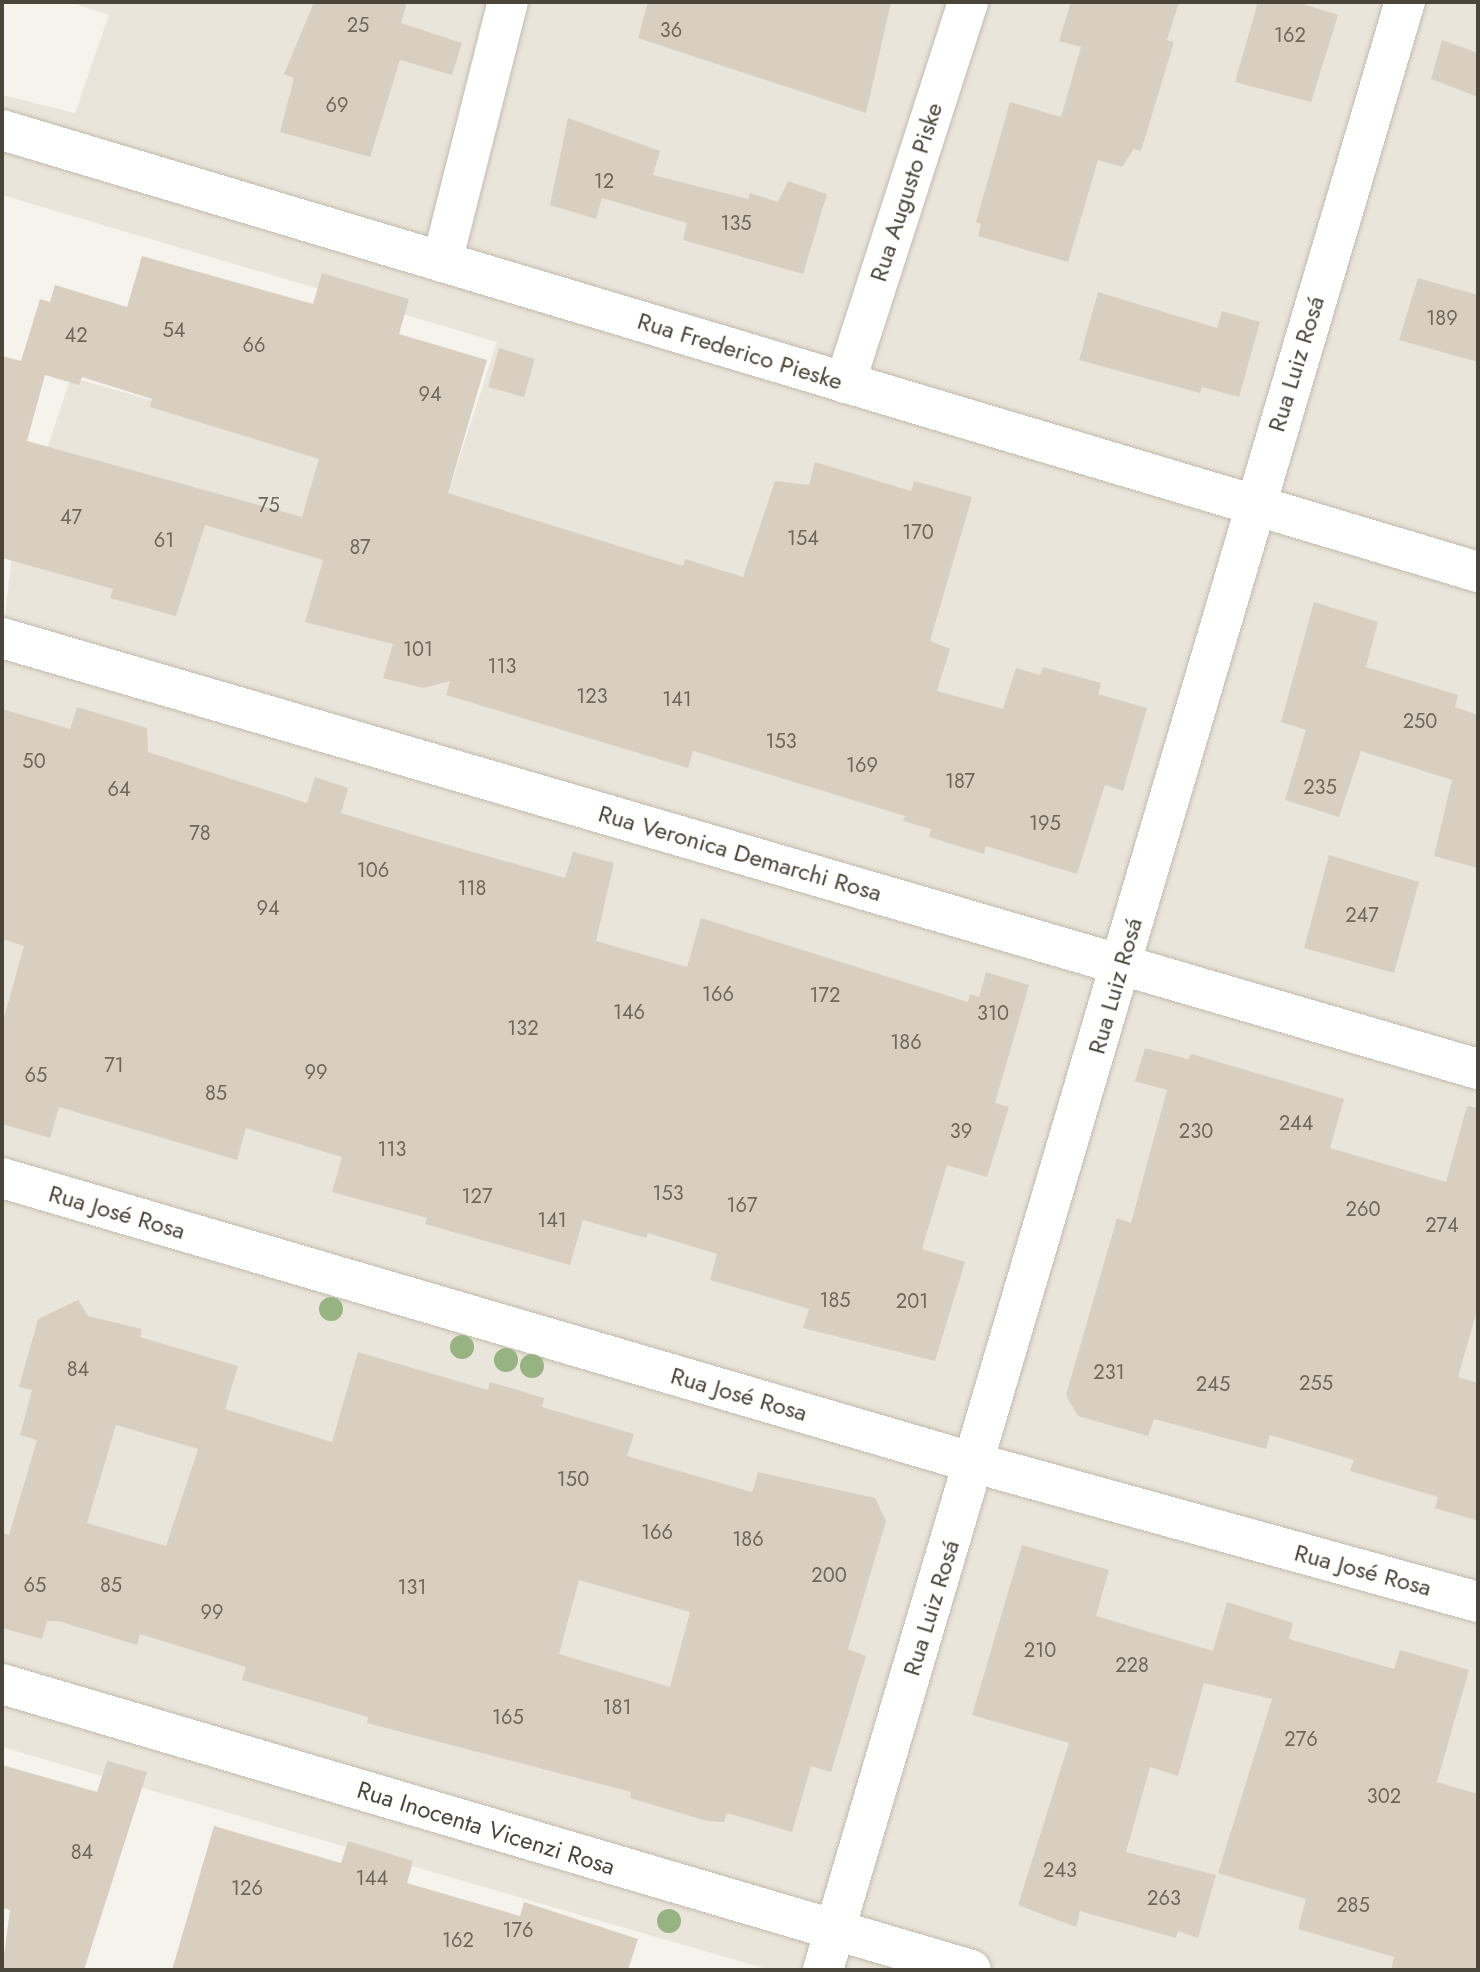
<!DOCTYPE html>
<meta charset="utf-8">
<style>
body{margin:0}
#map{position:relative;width:1480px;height:1972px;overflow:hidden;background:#f6f3ec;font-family:Jost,sans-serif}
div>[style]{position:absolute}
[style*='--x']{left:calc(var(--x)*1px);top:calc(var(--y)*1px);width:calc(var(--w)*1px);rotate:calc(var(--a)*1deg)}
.residential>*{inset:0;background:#eae5da}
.building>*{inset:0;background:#d8cfc1}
.roads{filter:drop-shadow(0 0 2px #c2bbae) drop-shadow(0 0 2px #c2bbae)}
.street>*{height:40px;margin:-20px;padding:0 20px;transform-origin:20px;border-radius:20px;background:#fff}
.trees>*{width:24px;height:24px;margin:-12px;border-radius:50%;background:#97b381}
span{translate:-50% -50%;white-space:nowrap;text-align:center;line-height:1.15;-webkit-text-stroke:6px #fff;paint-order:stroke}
.number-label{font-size:20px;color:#6e675b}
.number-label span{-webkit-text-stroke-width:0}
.street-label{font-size:24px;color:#4b4439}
.frame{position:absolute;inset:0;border:4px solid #4b4439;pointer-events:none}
</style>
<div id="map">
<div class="residential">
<i style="clip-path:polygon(69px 2px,1478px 2px,1478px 1970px,770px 1970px,2px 1747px,2px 643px,12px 553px,71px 377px,450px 487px,497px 342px,2px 195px,2px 95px,75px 113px,109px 15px)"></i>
</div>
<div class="building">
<i style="clip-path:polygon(314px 2px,407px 2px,401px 23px,462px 43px,452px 75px,400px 60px,370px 157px,280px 132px,294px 78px,284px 74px)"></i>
<i style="clip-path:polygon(648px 2px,891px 2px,866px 113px,638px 38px)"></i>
<i style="clip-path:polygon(1071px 2px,1179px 2px,1167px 40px,1174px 42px,1141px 151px,1134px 149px,1122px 167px,1098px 160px,1068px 262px,978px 236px,981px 224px,976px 222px,1010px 102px,1061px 117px,1081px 47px,1059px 41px)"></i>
<i style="clip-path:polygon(1258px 2px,1296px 2px,1338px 15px,1311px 102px,1235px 82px)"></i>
<i style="clip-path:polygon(1442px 40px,1478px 53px,1478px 97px,1431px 79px)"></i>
<i style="clip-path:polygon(568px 118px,660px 151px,653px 175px,748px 199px,750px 193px,778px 202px,788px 181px,827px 194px,803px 274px,683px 240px,687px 223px,602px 198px,596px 219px,550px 205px)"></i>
<i style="clip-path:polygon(evenodd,142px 256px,313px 304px,322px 273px,409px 299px,399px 334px,487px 360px,448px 493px,683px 566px,685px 559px,743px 577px,775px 481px,809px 485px,815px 462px,911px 491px,914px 481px,972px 497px,930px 641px,950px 649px,937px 691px,1003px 709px,1016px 668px,1040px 675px,1043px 667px,1101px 683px,1098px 694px,1147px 708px,1123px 791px,1105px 785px,1077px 874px,986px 846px,984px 854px,929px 837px,931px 829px,903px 821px,905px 816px,693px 751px,688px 768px,446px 695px,450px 681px,423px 688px,383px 678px,393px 644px,305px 622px,323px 560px,205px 525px,176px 616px,110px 598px,113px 589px,2px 558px,2px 356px,21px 361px,40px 299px,50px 302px,55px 285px,127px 307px,142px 256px,45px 375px,79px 385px,82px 377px,152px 399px,150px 407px,319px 459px,302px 517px,27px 441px,45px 375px)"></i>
<i style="clip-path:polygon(1418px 278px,1478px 295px,1478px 362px,1399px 340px)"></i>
<i style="clip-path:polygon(1098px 292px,1217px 328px,1222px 311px,1260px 322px,1239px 397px,1202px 387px,1200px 393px,1079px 360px)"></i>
<i style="clip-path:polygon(499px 348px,535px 359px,524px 397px,488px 387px)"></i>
<i style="clip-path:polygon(1314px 602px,1378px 622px,1366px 667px,1458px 695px,1455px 707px,1478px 715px,1478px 868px,1434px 856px,1452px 780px,1361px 751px,1339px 817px,1285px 800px,1306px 730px,1281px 722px)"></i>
<i style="clip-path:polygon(77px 707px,147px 728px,148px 752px,307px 803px,315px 777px,348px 788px,341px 813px,431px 840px,565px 878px,573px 852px,614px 863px,596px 941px,687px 967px,701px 918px,968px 1002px,970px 994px,979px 997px,986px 972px,1029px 985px,995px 1103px,1009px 1107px,987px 1177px,947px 1165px,922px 1249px,965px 1262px,935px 1361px,803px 1328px,809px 1309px,710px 1280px,717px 1254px,648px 1233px,646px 1238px,583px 1220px,570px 1265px,425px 1224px,427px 1218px,332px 1192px,342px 1157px,246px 1128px,237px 1160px,59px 1107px,50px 1138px,2px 1124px,2px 1025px,24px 946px,2px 939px,2px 709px,70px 729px)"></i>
<i style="clip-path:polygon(1329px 855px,1419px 882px,1394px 973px,1304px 948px)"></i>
<i style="clip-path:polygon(1145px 1048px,1188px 1059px,1192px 1054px,1344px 1099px,1330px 1148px,1446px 1182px,1467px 1106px,1478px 1108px,1478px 1307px,1458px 1377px,1478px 1383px,1478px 1521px,1435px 1508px,1438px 1497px,1350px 1471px,1354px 1460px,1270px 1435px,1266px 1449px,1154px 1419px,1148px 1436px,1078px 1416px,1066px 1395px,1117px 1218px,1131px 1223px,1167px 1090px,1135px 1081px)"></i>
<i style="clip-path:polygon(evenodd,78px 1300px,88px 1316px,142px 1329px,140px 1337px,238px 1366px,225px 1409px,332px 1442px,358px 1352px,488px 1390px,490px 1382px,544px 1398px,542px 1407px,634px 1434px,627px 1456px,752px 1492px,758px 1472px,875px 1498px,886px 1521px,848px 1649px,866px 1656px,831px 1772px,811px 1766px,792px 1832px,727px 1813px,724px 1822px,707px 1821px,630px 1798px,631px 1792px,367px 1723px,368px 1717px,242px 1680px,246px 1667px,140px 1634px,137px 1645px,58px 1621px,47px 1621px,42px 1639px,2px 1628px,2px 1533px,9px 1535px,37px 1440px,20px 1435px,32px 1390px,19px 1387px,38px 1319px,78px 1300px,116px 1425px,198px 1449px,166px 1546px,87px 1523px,116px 1425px,78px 1300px,579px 1580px,690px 1612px,670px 1687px,559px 1654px,579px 1580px)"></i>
<i style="clip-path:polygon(1022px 1545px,1109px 1570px,1096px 1616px,1213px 1651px,1227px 1602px,1293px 1623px,1289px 1639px,1394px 1669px,1400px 1650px,1469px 1670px,1437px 1782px,1478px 1794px,1478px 1970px,1391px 1970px,1394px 1957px,1298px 1929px,1306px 1899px,1218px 1873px,1272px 1699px,1204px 1683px,1178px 1776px,1150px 1767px,1126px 1852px,1216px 1875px,1198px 1938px,1178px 1931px,1176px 1938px,1080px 1911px,1076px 1927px,1018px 1905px,1069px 1743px,972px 1715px)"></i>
<i style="clip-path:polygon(107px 1761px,147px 1772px,84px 1970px,2px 1970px,10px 1910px,2px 1908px,2px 1765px,97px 1792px)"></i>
<i style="clip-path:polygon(214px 1826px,341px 1863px,348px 1841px,413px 1861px,407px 1883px,520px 1916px,524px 1902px,638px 1939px,628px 1970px,172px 1970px)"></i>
</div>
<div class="roads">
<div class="street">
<i style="--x:2;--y:130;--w:1541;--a:16.67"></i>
<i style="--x:442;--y:262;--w:268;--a:-75.8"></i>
<i style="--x:845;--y:383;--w:400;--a:-72.1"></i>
<i style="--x:2;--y:638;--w:1538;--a:16.28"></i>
<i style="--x:2;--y:1178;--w:1014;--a:16.33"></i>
<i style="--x:975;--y:1463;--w:522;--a:15.45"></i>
<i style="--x:2;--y:1684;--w:1010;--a:16.44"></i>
<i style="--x:823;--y:1970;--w:2052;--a:-73.53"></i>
</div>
</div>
<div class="trees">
<i style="left:331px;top:1309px"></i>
<i style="left:462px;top:1347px"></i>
<i style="left:506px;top:1360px"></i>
<i style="left:532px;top:1366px"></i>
<i style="left:669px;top:1921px"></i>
</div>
<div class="number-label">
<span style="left:358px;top:25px">25</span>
<span style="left:671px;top:30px">36</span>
<span style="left:1290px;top:35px">162</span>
<span style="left:337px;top:105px">69</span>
<span style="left:604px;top:181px">12</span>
<span style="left:736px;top:223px">135</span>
<span style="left:1442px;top:318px">189</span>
<span style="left:174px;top:330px">54</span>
<span style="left:76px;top:335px">42</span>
<span style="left:254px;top:345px">66</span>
<span style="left:430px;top:394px">94</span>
<span style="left:269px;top:505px">75</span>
<span style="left:71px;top:517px">47</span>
<span style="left:918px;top:532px">170</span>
<span style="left:803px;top:538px">154</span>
<span style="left:164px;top:540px">61</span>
<span style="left:360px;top:547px">87</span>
<span style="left:418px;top:649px">101</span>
<span style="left:502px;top:666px">113</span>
<span style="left:592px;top:696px">123</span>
<span style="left:677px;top:699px">141</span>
<span style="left:1420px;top:721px">250</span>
<span style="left:781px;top:741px">153</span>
<span style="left:34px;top:761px">50</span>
<span style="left:862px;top:765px">169</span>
<span style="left:960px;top:781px">187</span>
<span style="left:1320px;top:787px">235</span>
<span style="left:119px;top:789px">64</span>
<span style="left:1045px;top:823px">195</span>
<span style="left:200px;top:833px">78</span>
<span style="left:373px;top:870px">106</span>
<span style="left:472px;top:888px">118</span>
<span style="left:268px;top:908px">94</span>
<span style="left:1362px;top:915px">247</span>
<span style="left:718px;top:994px">166</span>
<span style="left:825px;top:995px">172</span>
<span style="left:629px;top:1012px">146</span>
<span style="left:993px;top:1013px">310</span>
<span style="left:523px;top:1028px">132</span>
<span style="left:906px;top:1042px">186</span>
<span style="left:114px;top:1065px">71</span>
<span style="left:316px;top:1072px">99</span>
<span style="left:36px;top:1075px">65</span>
<span style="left:216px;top:1093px">85</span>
<span style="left:1296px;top:1123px">244</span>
<span style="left:961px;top:1131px">39</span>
<span style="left:1196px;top:1131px">230</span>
<span style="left:392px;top:1149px">113</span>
<span style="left:668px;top:1193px">153</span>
<span style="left:477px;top:1196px">127</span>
<span style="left:742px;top:1205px">167</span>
<span style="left:1363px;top:1209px">260</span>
<span style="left:552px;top:1220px">141</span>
<span style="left:1442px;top:1225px">274</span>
<span style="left:835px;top:1300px">185</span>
<span style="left:912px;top:1301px">201</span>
<span style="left:78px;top:1369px">84</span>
<span style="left:1109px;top:1372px">231</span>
<span style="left:1316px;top:1383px">255</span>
<span style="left:1213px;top:1384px">245</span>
<span style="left:573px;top:1479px">150</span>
<span style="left:657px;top:1532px">166</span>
<span style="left:748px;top:1539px">186</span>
<span style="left:829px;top:1575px">200</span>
<span style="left:35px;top:1585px">65</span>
<span style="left:111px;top:1585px">85</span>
<span style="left:412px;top:1587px">131</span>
<span style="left:212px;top:1612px">99</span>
<span style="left:1040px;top:1650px">210</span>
<span style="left:1132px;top:1665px">228</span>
<span style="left:617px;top:1707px">181</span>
<span style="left:508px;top:1717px">165</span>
<span style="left:1301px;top:1739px">276</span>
<span style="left:1384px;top:1796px">302</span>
<span style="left:82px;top:1852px">84</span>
<span style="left:1060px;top:1870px">243</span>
<span style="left:372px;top:1878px">144</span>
<span style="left:247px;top:1888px">126</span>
<span style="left:1164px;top:1898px">263</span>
<span style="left:1353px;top:1905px">285</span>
<span style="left:518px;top:1930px">176</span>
<span style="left:458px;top:1940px">162</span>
</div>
<div class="street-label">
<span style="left:906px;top:192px;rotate:-72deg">Rua Augusto Piske</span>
<span style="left:740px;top:351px;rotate:17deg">Rua Frederico Pieske</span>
<span style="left:1296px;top:364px;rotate:-73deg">Rua Luiz Rosá</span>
<span style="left:740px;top:853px;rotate:16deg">Rua Veronica Demarchi Rosa</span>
<span style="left:1115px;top:986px;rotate:-74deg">Rua Luiz Rosá</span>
<span style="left:117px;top:1212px;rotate:16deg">Rua José Rosa</span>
<span style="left:739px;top:1394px;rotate:16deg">Rua José Rosa</span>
<span style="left:1363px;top:1570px;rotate:15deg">Rua José Rosa</span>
<span style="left:931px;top:1608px;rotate:-73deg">Rua Luiz Rosá</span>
<span style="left:486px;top:1828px;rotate:17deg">Rua Inocenta Vicenzi Rosa</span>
</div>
<div class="frame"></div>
</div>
